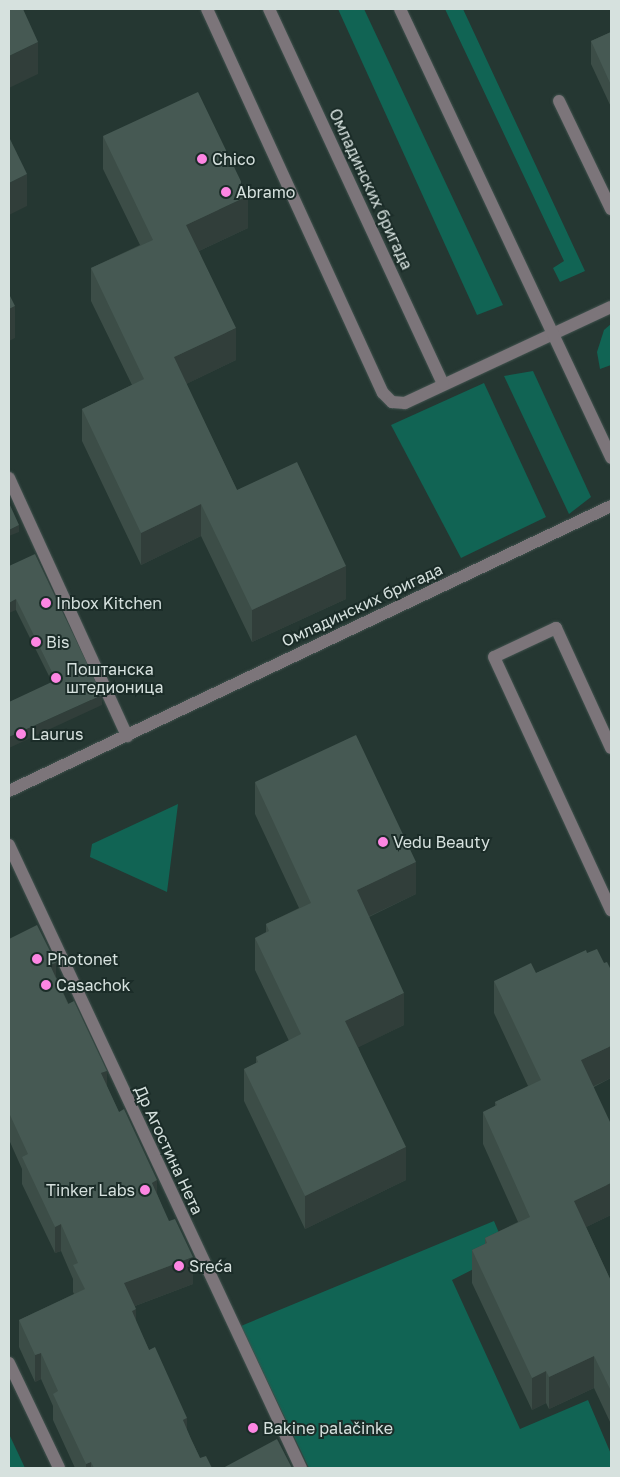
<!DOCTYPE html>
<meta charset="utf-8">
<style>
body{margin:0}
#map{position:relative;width:620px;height:1477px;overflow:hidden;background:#253732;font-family:"Golos Text",sans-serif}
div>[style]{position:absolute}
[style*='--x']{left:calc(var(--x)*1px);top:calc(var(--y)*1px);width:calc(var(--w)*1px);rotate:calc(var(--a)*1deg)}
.green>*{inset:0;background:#116454}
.roads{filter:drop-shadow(0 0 1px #41524e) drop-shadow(0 0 1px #41524e)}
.minor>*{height:12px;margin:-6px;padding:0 6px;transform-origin:6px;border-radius:6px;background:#7c757a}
.wall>*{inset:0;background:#3c4d47}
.shaded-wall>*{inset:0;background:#313e3a}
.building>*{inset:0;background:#465953}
.dots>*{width:14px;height:14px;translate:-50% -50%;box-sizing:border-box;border:2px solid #1b2c28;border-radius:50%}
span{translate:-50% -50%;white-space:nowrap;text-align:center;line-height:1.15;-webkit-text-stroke:4px #1b2c28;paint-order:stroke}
.poi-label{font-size:16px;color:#d6e1de}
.left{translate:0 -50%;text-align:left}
.right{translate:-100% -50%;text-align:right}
.street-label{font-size:16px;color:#d6e1de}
.frame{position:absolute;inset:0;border:10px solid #d6e1de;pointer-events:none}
</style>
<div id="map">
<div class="green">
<i style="clip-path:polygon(338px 9px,364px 9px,503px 305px,477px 315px)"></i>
<i style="clip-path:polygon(445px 9px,463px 9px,585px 271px,560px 282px,553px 268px,564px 261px)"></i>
<i style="clip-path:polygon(611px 324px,611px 365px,600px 369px,597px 352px,604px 330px)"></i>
<i style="clip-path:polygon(533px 371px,591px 497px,569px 514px,504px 376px)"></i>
<i style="clip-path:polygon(484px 383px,546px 517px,461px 558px,391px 425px)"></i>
<i style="clip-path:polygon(178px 804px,167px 892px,90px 857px,92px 844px)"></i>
<i style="clip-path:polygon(494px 1221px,507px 1252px,452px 1280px,520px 1429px,588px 1400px,611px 1454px,611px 1468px,309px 1468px,241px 1326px)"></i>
<i style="clip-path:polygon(9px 1434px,25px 1468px,9px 1468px)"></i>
</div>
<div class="roads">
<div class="minor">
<i style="--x:207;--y:9;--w:422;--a:65.4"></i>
<i style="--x:383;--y:393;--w:13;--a:45"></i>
<i style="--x:392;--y:402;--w:13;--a:4"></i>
<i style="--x:405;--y:403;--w:227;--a:-25"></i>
<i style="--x:269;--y:9;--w:413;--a:65.1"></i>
<i style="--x:400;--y:9;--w:496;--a:64.8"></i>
<i style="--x:559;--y:101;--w:120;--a:64.3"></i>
<i style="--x:9;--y:478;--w:284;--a:65.4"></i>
<i style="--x:611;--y:748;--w:132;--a:-114.6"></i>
<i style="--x:556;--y:628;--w:68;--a:154.9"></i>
<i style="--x:494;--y:657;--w:279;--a:65.2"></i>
<i style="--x:9;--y:791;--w:666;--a:-25.33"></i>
<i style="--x:9;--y:845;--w:688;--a:64.89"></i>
<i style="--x:9;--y:1363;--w:116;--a:64.5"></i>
</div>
</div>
<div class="wall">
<i style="clip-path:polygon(611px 32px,611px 107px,591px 64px,591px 41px)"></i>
<i style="clip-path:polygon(103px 136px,248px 228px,199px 251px,236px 360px,186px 384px,237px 490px,346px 599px,252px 642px,201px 536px,141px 565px,82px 441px,82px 409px,132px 385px,91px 301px,91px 268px,140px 245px,103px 169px)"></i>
<i style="clip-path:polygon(9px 566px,102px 705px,52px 682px,16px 610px)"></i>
<i style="clip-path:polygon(255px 782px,416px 894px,369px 917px,404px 1025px,358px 1047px,406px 1180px,305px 1229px,244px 1101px,244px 1069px,256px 1063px,256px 1057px,289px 1041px,255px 970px,255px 938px,266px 932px,266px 924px,299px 908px,255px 814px)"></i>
<i style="clip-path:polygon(9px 939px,56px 977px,157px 1194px,193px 1284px,135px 1306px,136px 1322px,200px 1458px,212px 1468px,75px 1468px,53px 1420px,53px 1406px,41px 1379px,35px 1382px,19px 1347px,19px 1320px,74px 1294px,73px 1292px,73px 1279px,61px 1251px,55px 1253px,22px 1184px,22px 1169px,10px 1142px)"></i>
<i style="clip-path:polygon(587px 953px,604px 963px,611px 1078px,594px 1087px,611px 1215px,586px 1227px,611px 1281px,611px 1424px,594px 1388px,549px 1409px,546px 1403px,532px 1410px,472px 1283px,472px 1250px,485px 1244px,485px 1238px,518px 1222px,483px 1144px,483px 1112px,495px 1106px,495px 1102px,528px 1086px,494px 1013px,494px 981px,536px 973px)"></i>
</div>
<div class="shaded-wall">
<i style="clip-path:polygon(38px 42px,38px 74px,9px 88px,9px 56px)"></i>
<i style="clip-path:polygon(27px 174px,27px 206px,9px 215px,9px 183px)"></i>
<i style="clip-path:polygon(248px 196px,248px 228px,186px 257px,186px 225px)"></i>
<i style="clip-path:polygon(15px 306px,15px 338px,9px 341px,9px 309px)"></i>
<i style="clip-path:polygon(236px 328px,236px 360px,174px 390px,174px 357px)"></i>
<i style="clip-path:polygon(201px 504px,201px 536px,141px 565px,141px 533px)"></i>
<i style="clip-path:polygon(19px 525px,19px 532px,9px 536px,9px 530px)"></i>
<i style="clip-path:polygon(346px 566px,346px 599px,252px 642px,252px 610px)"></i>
<i style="clip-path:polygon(16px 599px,16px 610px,9px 613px,9px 603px)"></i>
<i style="clip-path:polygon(102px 695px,102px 705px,9px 748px,9px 737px)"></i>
<i style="clip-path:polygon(416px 862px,416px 894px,357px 922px,357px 890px)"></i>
<i style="clip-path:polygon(56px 963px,56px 989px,50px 965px)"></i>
<i style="clip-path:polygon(404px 993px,404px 1025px,345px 1054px,345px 1021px)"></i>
<i style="clip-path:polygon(611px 1046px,611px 1078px,581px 1092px,581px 1060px)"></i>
<i style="clip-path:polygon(107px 1071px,107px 1098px,101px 1073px)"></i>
<i style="clip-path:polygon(10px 1115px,10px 1142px,9px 1143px,9px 1116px)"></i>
<i style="clip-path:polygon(406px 1147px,406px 1180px,305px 1229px,305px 1196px)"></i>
<i style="clip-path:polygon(157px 1180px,157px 1207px,152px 1183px)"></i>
<i style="clip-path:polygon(611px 1183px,611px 1215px,574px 1233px,574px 1201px)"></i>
<i style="clip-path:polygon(61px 1224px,61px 1251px,55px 1253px,55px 1227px)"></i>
<i style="clip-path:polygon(193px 1257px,193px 1284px,124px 1310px,124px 1283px)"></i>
<i style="clip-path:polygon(136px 1309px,136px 1336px,132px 1311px)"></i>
<i style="clip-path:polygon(41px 1353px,41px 1379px,35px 1382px,35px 1355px)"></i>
<i style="clip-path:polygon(594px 1356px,594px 1388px,549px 1409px,549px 1377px)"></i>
<i style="clip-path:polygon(546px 1371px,546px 1403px,532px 1410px,532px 1378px)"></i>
<i style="clip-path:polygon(187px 1418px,187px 1444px,183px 1420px)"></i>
<i style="clip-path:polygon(91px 1462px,91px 1468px,86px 1468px,86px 1464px)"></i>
</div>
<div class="building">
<i style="clip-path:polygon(9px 9px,23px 9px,38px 42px,9px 56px)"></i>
<i style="clip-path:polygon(611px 32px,611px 85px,591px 41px)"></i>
<i style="clip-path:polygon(198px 92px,248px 196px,186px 225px,236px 328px,174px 357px,237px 490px,297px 462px,346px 566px,252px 610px,201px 504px,141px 533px,82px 409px,144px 379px,91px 268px,153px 240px,103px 136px)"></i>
<i style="clip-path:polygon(9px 137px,27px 174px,9px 183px)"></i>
<i style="clip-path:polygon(9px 294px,15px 306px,9px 309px)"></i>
<i style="clip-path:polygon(9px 503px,19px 525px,9px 530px)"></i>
<i style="clip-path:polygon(35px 554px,102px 695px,9px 737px,9px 702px,56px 680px,16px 599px,9px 603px,9px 566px)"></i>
<i style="clip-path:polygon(356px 735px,416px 862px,357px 890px,404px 993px,345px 1021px,406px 1147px,305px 1196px,244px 1069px,258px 1062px,256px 1057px,301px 1034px,255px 938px,269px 931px,266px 924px,311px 903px,255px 782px)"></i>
<i style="clip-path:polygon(37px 925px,56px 963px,50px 965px,68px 1004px,74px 1001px,107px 1071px,101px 1073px,119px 1112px,124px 1109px,157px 1180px,152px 1183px,169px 1221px,175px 1219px,193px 1257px,124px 1283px,136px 1309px,132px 1311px,149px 1350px,155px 1347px,187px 1418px,183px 1420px,191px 1439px,200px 1458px,206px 1456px,212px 1468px,94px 1468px,91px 1462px,86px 1464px,53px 1394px,58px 1391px,41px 1353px,35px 1355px,19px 1320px,85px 1289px,73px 1265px,78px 1263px,61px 1224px,55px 1227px,22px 1157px,28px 1154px,10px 1115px,9px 1116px,9px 939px)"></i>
<i style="clip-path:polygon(597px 949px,604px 963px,607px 962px,611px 970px,611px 1046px,581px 1060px,611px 1124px,611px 1183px,574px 1201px,611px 1281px,611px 1391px,594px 1356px,549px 1377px,546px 1371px,532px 1378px,472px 1250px,487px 1243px,485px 1238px,530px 1217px,483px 1112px,497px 1105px,495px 1102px,541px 1080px,494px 981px,531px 963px,536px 973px,586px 950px,587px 953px)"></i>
<i style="clip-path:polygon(277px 1439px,292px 1468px,223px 1468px)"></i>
</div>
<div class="dots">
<i style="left:202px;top:159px;background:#fd86e3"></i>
<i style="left:226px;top:192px;background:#fd86e3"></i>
<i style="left:46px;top:603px;background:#fd86e3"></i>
<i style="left:36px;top:642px;background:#fd86e3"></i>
<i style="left:56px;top:678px;background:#fd86e3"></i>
<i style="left:21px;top:734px;background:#fd86e3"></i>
<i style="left:383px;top:842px;background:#fd86e3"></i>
<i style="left:37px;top:959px;background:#fd86e3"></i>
<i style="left:46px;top:985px;background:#fd86e3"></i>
<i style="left:145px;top:1190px;background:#fd86e3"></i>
<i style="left:179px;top:1266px;background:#fd86e3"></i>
<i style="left:253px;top:1428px;background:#fd86e3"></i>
</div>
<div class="poi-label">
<span class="left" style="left:212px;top:159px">Chico</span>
<span class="left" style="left:236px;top:192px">Abramo</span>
<span class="left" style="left:56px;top:603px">Inbox Kitchen</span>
<span class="left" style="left:46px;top:642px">Bis</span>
<span class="left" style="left:66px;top:678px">Поштанска<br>штедионица</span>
<span class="left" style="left:31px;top:734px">Laurus</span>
<span class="left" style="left:393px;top:842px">Vedu Beauty</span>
<span class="left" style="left:47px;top:959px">Photonet</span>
<span class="left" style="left:56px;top:985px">Casachok</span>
<span class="right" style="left:135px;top:1190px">Tinker Labs</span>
<span class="left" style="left:189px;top:1266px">Sreća</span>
<span class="left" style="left:263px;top:1428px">Bakine palačinke</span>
</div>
<div class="street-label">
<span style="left:371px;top:189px;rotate:65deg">Омладинских бригада</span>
<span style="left:362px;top:605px;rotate:-25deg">Омладинских бригада</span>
<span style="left:169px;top:1150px;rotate:65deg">Др Агостина Нета</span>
</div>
<div class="frame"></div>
</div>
